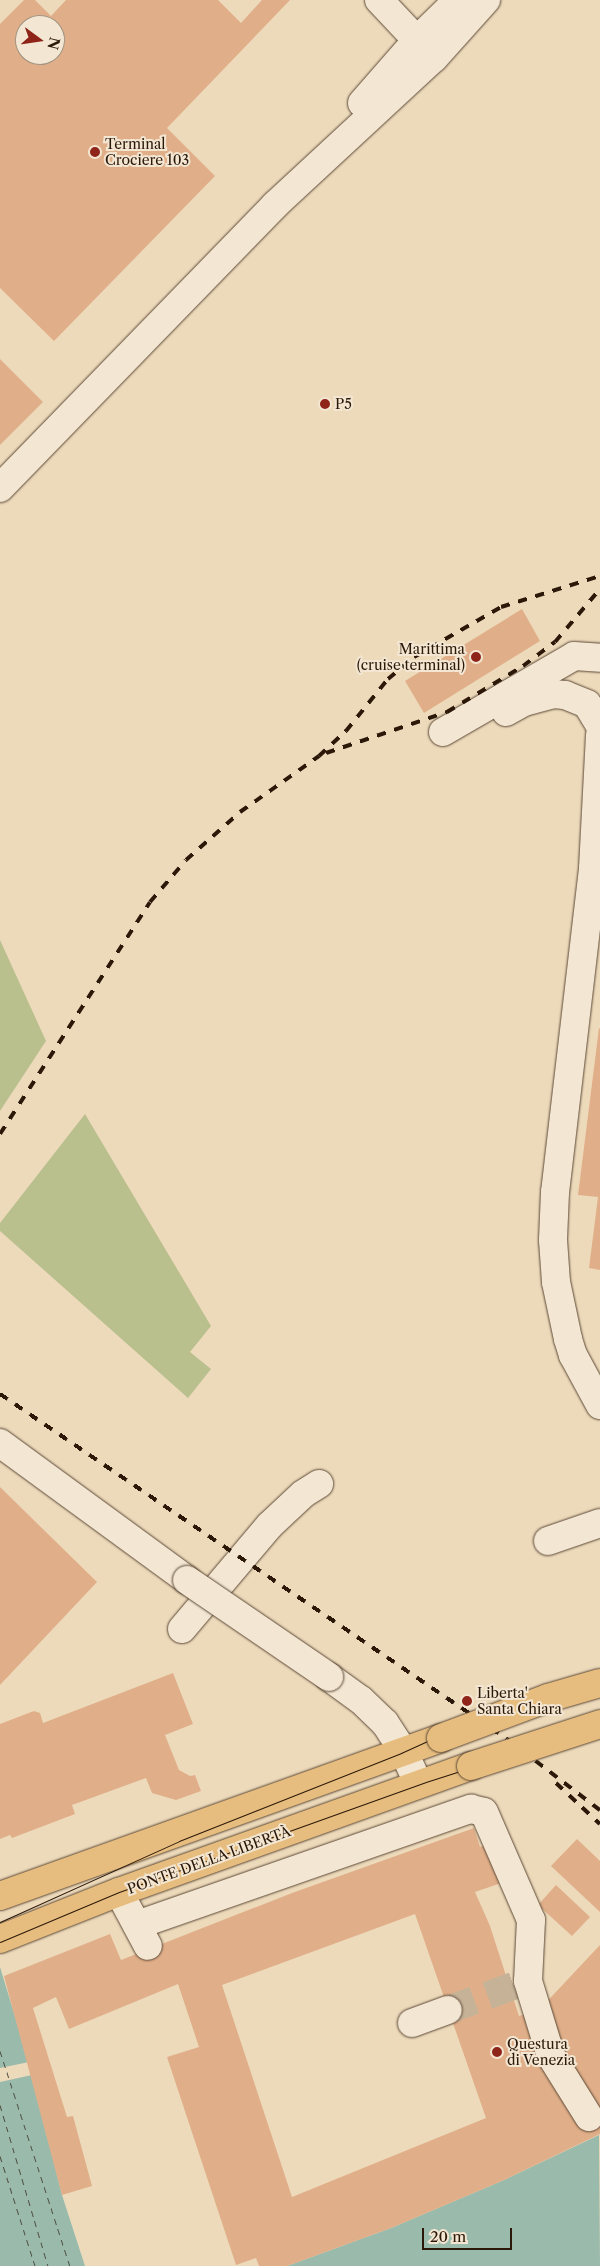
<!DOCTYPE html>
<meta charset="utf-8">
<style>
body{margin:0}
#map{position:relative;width:600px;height:2266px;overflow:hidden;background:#eddabb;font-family:"Libre Caslon Text",serif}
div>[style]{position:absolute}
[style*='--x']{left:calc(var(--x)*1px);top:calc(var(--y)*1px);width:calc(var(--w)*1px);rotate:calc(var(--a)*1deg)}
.green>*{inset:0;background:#babf8e}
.water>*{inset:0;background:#9abbac}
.pier>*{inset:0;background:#eddabb}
.ferry>*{height:1px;margin-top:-0.5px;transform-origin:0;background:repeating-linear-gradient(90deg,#525142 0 6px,transparent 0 11px)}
.building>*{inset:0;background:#e0af89}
.minor-tunnel>*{height:28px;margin-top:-14px;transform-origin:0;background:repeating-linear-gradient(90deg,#c6b397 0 28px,transparent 0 42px)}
.roads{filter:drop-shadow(0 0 1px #5c4836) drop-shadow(0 0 1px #5c4836)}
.minor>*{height:28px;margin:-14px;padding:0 14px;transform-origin:14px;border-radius:14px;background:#f3e7d3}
.major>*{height:28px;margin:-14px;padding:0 14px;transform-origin:14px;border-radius:14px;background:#e6bd7e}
.tram>*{height:1px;margin:-0.5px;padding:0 0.5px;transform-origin:0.5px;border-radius:0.5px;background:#2c1809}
.rail>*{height:4px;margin-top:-2px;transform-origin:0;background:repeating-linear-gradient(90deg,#2c1809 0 9px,transparent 0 18px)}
.bridges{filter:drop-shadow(0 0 1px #5c4836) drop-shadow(0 0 1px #5c4836)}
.minor-bridge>*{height:28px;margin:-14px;padding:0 14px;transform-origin:14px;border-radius:14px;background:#f3e7d3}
.major-bridge>*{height:28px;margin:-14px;padding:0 14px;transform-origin:14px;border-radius:14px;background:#e6bd7e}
.dots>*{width:14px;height:14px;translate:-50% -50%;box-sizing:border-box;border:2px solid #f3e7d3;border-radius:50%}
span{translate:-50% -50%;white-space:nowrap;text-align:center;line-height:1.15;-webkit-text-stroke:4px #f3e7d3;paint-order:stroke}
.poi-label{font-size:14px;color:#2c1809}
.left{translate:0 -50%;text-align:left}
.right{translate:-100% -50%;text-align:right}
.street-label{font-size:14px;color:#2c1809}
.north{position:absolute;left:15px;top:15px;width:50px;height:50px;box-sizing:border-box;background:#f3e7d3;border:1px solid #a39482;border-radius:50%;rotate:104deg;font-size:14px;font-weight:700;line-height:20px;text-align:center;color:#2c1809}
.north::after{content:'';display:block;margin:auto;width:18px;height:22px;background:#8f2418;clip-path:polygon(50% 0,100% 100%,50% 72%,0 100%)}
.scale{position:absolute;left:422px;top:2228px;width:90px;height:22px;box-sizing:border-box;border:2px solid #2c1809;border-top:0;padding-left:6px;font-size:15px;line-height:18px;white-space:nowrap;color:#2c1809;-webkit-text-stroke:4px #f3e7d3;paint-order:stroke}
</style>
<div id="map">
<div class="green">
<i style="clip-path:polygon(0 940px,46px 1041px,0 1111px)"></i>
<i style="clip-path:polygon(85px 1114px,211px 1326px,190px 1352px,211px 1369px,188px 1398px,0 1231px,0 1223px)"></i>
</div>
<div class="water">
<i style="clip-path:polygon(0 1967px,29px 2062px,62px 2195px,85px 2266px,0 2266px)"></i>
<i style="clip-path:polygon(599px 2135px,600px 2266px,287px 2266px,391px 2228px,504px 2180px)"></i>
</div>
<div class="pier">
<i style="clip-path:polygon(29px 2062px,32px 2075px,0 2082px,0 2068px)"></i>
</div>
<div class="ferry">
<i style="--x:0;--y:2051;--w:226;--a:72"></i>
<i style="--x:0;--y:2105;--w:168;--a:73.4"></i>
<i style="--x:0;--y:2156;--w:115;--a:72.3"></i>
</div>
<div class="building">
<i style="clip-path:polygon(evenodd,24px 0,35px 0,51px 16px,66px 0,218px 0,241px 23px,262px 0,290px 0,167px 128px,215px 176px,54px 341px,0 288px,0 24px,24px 0,25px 25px,55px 25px,55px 55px,25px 55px,25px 25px)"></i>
<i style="clip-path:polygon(0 359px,43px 402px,0 445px)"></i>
<i style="clip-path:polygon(522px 609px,540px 641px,424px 713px,405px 681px)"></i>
<i style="clip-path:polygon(599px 1028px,600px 1029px,600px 1270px,589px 1268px,598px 1197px,578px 1195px)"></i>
<i style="clip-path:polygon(0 1487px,97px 1582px,0 1685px)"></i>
<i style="clip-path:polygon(173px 1673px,193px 1724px,165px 1735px,179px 1770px,190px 1776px,195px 1775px,201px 1791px,176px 1800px,152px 1793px,146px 1778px,72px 1805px,75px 1814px,12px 1838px,10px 1835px,0 1839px,0 1724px,34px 1711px,40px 1713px,43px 1723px)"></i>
<i style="clip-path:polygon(evenodd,474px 1828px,480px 1847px,491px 1843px,504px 1882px,475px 1892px,490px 1926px,519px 2016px,539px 2010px,600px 1945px,600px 2134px,504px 2180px,391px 2228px,287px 2266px,259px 2266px,256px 2258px,236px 2265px,167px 2057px,199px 2047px,178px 1984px,69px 2029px,56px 1997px,33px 2008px,67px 2117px,73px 2116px,92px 2186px,62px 2195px,4px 1976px,110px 1934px,121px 1960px,292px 1893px,474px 1828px,415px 1914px,486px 2118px,292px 2197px,222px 1985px,415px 1914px)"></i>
<i style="clip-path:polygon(577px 1839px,600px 1861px,600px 1912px,551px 1866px)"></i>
<i style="clip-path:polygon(556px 1885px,590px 1917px,572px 1936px,538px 1905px)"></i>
</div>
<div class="minor-tunnel">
<i style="--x:448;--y:2010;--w:78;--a:-20.3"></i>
</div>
<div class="roads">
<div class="minor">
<i style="--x:379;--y:0;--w:73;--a:46.7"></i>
<i style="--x:362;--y:103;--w:84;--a:-48.9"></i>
<i style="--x:417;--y:40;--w:57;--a:-44.3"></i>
<i style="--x:0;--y:488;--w:395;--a:-45.8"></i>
<i style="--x:275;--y:205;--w:217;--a:-42.8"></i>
<i style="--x:434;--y:58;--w:78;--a:-48.1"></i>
<i style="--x:506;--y:712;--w:21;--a:-29"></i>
<i style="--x:524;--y:702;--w:30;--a:-15"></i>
<i style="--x:553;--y:694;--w:12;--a:5"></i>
<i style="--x:565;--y:695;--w:24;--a:22"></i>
<i style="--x:587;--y:704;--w:26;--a:59"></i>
<i style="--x:443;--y:732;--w:151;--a:-30.1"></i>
<i style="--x:574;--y:656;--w:26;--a:4"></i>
<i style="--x:600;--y:735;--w:134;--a:93"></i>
<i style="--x:593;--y:869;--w:325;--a:96.7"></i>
<i style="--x:555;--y:1192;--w:48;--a:92.4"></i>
<i style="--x:553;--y:1240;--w:42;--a:85.9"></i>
<i style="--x:556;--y:1282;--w:58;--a:78.1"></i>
<i style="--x:568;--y:1339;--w:17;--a:73"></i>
<i style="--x:573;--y:1355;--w:57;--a:61.6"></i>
<i style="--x:0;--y:1443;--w:232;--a:36.2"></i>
<i style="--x:548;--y:1541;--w:55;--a:-19.1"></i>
<i style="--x:182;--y:1629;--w:136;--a:-49.8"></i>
<i style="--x:270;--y:1525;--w:45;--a:-43.2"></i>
<i style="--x:303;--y:1494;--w:19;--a:-32"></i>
<i style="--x:329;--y:1677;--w:39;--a:36"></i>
<i style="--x:361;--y:1700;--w:33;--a:44"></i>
<i style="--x:385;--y:1723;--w:35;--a:57"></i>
<i style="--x:404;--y:1752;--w:34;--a:66"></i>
<i style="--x:119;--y:1892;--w:61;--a:61.8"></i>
<i style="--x:137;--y:1925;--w:354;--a:-19.2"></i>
<i style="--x:471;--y:1809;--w:13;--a:13"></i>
<i style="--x:484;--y:1812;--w:118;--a:66.5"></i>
<i style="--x:531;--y:1920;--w:61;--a:92.8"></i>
<i style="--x:528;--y:1981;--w:78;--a:73"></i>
<i style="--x:551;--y:2056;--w:72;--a:58.1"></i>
<i style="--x:412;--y:2023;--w:38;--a:-20"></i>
</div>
<div class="major">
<i style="--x:0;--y:1896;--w:468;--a:-19.7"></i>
<i style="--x:0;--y:1939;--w:128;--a:-21.6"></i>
<i style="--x:119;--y:1892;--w:374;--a:-19.7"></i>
</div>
</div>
<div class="tram">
<i style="--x:0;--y:1922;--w:196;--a:-24.3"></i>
<i style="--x:179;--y:1841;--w:239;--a:-21.6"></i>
<i style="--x:401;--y:1753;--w:72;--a:-24.4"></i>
<i style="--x:467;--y:1723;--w:97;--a:-19.9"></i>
<i style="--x:558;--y:1690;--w:43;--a:-13.4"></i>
<i style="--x:0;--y:1942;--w:129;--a:-22.8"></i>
<i style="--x:119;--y:1892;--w:329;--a:-19.7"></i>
<i style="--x:429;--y:1781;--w:180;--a:-17.8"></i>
</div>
<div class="rail">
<i style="--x:326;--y:753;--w:128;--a:-18.7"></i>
<i style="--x:447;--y:712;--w:89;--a:-31.2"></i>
<i style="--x:523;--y:666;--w:40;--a:-37"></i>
<i style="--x:555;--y:642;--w:70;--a:-49.7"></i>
<i style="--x:0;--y:1134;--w:276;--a:-57.1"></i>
<i style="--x:150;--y:902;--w:55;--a:-49.4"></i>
<i style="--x:186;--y:860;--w:72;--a:-41.6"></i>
<i style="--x:240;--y:812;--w:97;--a:-35.3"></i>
<i style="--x:319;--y:756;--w:37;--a:-43"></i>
<i style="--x:346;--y:731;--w:67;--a:-51.1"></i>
<i style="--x:388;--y:679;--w:34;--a:-40"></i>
<i style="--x:414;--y:657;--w:100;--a:-29.9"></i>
<i style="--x:501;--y:607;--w:104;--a:-17.4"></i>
<i style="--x:0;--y:1394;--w:613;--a:34.23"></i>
<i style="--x:507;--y:1739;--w:117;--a:37.4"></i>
<i style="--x:556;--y:1783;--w:60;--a:43"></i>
</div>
<div class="bridges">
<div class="minor-bridge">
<i style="--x:187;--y:1580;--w:172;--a:34.3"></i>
</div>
<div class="major-bridge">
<i style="--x:441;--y:1738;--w:114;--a:-20.5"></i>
<i style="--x:548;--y:1698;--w:54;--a:-16.1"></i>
<i style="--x:471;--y:1766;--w:136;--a:-18"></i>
</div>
</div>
<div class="dots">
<i style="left:95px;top:152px;background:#8f2418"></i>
<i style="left:325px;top:404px;background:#8f2418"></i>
<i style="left:476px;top:657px;background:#8f2418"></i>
<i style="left:467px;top:1701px;background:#8f2418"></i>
<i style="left:497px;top:2052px;background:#8f2418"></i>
</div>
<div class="poi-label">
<span class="left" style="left:105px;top:152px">Terminal<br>Crociere 103</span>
<span class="left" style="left:335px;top:404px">P5</span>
<span class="right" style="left:465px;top:657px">Marittima<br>(cruise terminal)</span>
<span class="left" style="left:477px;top:1701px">Liberta'<br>Santa Chiara</span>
<span class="left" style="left:507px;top:2052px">Questura<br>di Venezia</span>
</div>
<div class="street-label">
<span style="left:209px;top:1860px;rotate:-20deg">PONTE DELLA LIBERTÀ</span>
</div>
<div class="north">N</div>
<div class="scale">20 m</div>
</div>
